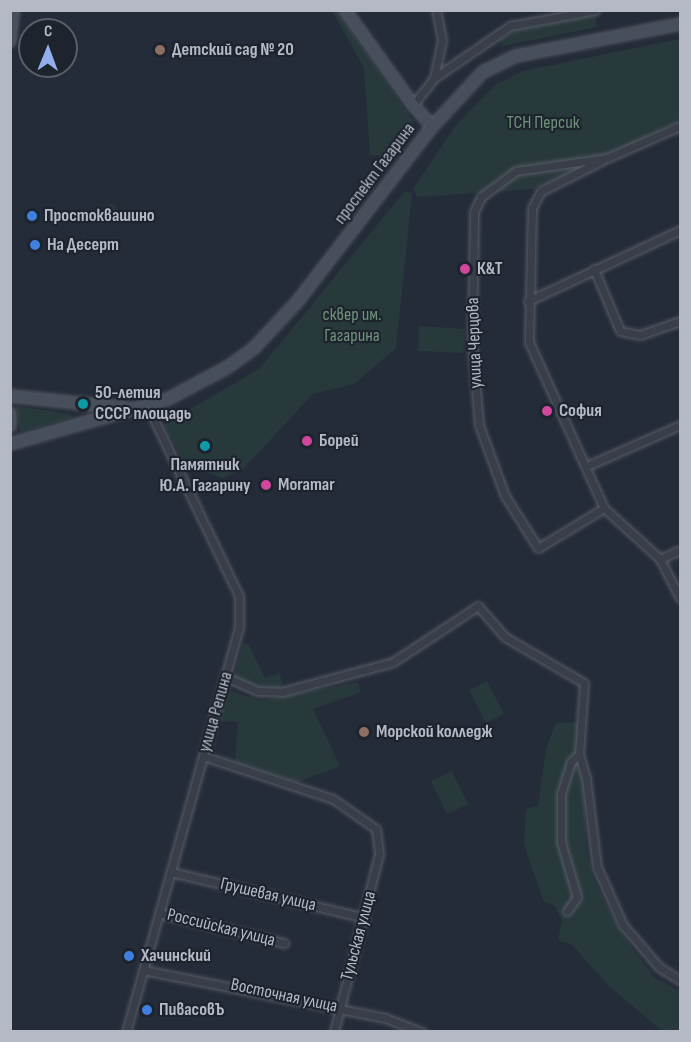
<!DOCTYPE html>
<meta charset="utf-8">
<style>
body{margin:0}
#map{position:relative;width:691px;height:1042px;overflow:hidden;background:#252c39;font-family:"Sofia Sans Condensed",sans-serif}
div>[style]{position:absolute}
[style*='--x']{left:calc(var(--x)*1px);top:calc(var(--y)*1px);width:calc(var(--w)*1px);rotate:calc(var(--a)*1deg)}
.green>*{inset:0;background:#28393b}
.round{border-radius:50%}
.roads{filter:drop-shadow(0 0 2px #575c67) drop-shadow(0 0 2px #575c67)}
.minor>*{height:7px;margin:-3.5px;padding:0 3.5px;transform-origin:3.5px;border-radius:3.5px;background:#393e49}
.secondary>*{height:10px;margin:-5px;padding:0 5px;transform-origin:5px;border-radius:5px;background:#474e5c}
.dots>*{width:16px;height:16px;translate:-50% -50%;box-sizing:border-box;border:3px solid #1e242e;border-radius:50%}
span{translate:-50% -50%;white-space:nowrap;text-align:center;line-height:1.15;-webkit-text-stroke:4.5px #1e242e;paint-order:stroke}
.poi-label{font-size:18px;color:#b4b9c5;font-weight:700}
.left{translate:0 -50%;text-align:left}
.park-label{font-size:18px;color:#6e9379}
.street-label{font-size:18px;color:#b4b9c5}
.frame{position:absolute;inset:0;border:12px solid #b4b9c5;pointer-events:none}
.north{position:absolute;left:18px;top:18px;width:60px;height:60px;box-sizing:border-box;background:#1e242e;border:2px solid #5a606a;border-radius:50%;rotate:1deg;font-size:16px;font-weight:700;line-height:24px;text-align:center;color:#b4b9c5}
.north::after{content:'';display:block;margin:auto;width:21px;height:27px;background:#92afec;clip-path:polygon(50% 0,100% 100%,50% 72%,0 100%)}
</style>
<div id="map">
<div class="green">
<i style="clip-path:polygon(332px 11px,337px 11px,414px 122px,382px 156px,370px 155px,364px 68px)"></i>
<i style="clip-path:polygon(595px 15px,597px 27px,503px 46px,499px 40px,516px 30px)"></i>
<i style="clip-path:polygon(680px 39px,680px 121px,534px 189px,417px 197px,413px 189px,456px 125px,495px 85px,523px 71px)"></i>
<i style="clip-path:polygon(405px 191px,412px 194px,396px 348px,354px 384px,313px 394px,243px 469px,223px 478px,186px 465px,164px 425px,260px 368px)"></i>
<i class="round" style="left:104px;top:204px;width:14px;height:14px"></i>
<i style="clip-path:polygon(419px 326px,465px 329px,463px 353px,418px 351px)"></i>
<i style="clip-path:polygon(16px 406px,70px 414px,72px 418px,20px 432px)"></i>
<i style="clip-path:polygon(243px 643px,249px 645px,265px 678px,279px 673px,283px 684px,279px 688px,257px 686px,234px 677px)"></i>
<i style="clip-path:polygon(487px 681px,504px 714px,486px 723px,469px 690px)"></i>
<i style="clip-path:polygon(358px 682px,361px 692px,313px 709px,340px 766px,298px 782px,235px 762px,238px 722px,219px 721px,228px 690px,260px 701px)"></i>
<i style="clip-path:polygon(580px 722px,587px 855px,594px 880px,621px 932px,654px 977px,680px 991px,680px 1031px,662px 1031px,609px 986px,572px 945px,558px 940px,562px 921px,555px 906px,544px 902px,528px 857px,524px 843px,526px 809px,538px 806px,546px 748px,556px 723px)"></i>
<i style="clip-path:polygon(452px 771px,468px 804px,447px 814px,431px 781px)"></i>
</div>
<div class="roads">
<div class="minor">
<i style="--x:434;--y:78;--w:39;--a:-78"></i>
<i style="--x:442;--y:40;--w:31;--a:-101"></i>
<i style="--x:413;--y:105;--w:34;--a:-52"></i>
<i style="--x:434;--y:78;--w:92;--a:-34.4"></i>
<i style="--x:510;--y:26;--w:87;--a:-10.5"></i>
<i style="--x:601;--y:161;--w:67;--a:153.4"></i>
<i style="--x:541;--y:191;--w:19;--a:118"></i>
<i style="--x:532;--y:208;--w:134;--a:91.3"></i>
<i style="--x:529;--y:342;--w:182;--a:65.7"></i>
<i style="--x:604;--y:508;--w:76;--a:42.3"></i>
<i style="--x:660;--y:559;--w:44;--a:62.9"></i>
<i style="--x:594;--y:269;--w:67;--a:67.2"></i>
<i style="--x:620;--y:331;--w:20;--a:11"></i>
<i style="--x:640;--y:335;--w:42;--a:-19.3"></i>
<i style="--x:528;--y:301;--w:168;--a:-25"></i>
<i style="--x:587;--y:466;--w:102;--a:-23.8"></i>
<i style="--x:604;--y:508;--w:77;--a:148.8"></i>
<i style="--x:538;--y:548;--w:62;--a:-122.4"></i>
<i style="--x:505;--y:496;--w:76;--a:-110.1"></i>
<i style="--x:479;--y:425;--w:81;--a:-94.9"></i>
<i style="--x:472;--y:344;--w:132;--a:-89.1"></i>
<i style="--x:474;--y:212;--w:17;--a:-65"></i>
<i style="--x:481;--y:197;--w:44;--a:-36.6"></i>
<i style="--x:516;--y:171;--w:92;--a:-8.1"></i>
<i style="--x:607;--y:158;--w:80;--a:-23.7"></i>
<i style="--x:660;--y:559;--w:22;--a:-24"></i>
<i style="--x:226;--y:677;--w:34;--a:24"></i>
<i style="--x:257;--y:691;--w:25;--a:2"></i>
<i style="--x:282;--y:692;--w:115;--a:-15.1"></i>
<i style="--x:393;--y:662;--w:102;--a:-33.4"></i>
<i style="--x:478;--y:606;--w:41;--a:48.9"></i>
<i style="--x:505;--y:637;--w:91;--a:30.2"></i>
<i style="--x:584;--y:683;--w:71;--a:94"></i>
<i style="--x:579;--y:754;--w:25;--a:74"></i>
<i style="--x:586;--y:778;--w:90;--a:83"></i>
<i style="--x:597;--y:867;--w:64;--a:65.9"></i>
<i style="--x:623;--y:925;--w:55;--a:49.4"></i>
<i style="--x:659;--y:967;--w:25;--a:32"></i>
<i style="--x:203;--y:756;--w:137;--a:18.3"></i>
<i style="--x:333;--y:799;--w:52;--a:34.9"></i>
<i style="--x:376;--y:829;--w:25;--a:83"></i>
<i style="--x:379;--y:854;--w:184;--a:104.2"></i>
<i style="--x:171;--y:872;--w:199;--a:13.3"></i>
<i style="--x:567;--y:911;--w:17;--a:-54"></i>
<i style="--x:577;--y:897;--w:57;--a:-106.2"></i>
<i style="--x:561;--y:842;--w:48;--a:-90"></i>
<i style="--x:561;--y:794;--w:34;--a:-73"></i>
<i style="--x:571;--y:762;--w:11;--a:-45"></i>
<i style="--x:159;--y:913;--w:129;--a:13.5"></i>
<i style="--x:143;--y:970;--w:247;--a:11.2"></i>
<i style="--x:385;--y:1018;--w:40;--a:21"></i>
<i style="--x:126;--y:1032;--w:420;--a:-74.4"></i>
<i style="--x:239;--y:627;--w:31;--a:-90"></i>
<i style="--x:239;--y:596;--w:212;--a:-115.7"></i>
</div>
<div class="secondary">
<i style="--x:345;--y:10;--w:117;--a:54.4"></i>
<i style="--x:413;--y:105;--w:28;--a:48"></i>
<i style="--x:10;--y:41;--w:31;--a:-84"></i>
<i style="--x:10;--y:396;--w:117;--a:5.9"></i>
<i style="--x:10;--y:413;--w:13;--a:90"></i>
<i style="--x:10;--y:444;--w:164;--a:-15.9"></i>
<i style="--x:168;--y:399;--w:68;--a:-28.1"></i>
<i style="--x:228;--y:367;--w:32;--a:-36"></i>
<i style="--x:254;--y:348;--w:63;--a:-46.9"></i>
<i style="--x:297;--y:302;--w:221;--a:-52.4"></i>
<i style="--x:432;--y:127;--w:75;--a:-47.2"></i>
<i style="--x:483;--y:72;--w:37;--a:-26"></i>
<i style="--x:516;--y:56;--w:167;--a:-11"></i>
</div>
</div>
<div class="dots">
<i style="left:160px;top:50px;background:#8d6e63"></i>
<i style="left:32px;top:216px;background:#3f7fe0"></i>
<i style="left:35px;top:245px;background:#3f7fe0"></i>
<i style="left:465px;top:269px;background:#d1479c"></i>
<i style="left:83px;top:404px;background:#0f9aa8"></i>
<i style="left:547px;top:411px;background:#d1479c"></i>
<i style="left:307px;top:441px;background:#d1479c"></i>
<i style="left:205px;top:446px;background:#0f9aa8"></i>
<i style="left:266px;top:485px;background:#d1479c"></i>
<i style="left:364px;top:732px;background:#8d6e63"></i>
<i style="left:129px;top:956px;background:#3f7fe0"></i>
<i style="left:147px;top:1010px;background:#3f7fe0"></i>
</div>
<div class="poi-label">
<span class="left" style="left:172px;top:50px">Детский сад № 20</span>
<span class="left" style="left:44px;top:216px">Простоквашино</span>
<span class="left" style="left:47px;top:245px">На Десерт</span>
<span class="left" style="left:477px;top:269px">К&amp;Т</span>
<span class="left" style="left:95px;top:404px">50-летия<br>СССР площадь</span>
<span class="left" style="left:559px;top:411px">София</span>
<span class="left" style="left:319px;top:441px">Борей</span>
<span style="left:205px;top:476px">Памятник<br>Ю.А. Гагарину</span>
<span class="left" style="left:278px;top:485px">Moramar</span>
<span class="left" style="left:376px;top:732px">Морской колледж</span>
<span class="left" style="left:141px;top:956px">Хачинский</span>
<span class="left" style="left:159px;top:1010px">ПивасовЪ</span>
</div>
<div class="park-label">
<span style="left:543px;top:123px">ТСН Персик</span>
<span style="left:352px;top:326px">сквер им.<br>Гагарина</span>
</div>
<div class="street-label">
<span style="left:375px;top:174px;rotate:-53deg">проспект Гагарина</span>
<span style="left:475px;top:343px;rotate:-92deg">улица Черцова</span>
<span style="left:216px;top:712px;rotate:-74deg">улица Репина</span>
<span style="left:268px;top:895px;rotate:13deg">Грушевая улица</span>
<span style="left:221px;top:928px;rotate:14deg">Российская улица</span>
<span style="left:359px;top:936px;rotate:-75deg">Тульская улица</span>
<span style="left:284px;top:996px;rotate:12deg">Восточная улица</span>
</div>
<div class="frame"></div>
<div class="north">С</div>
</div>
